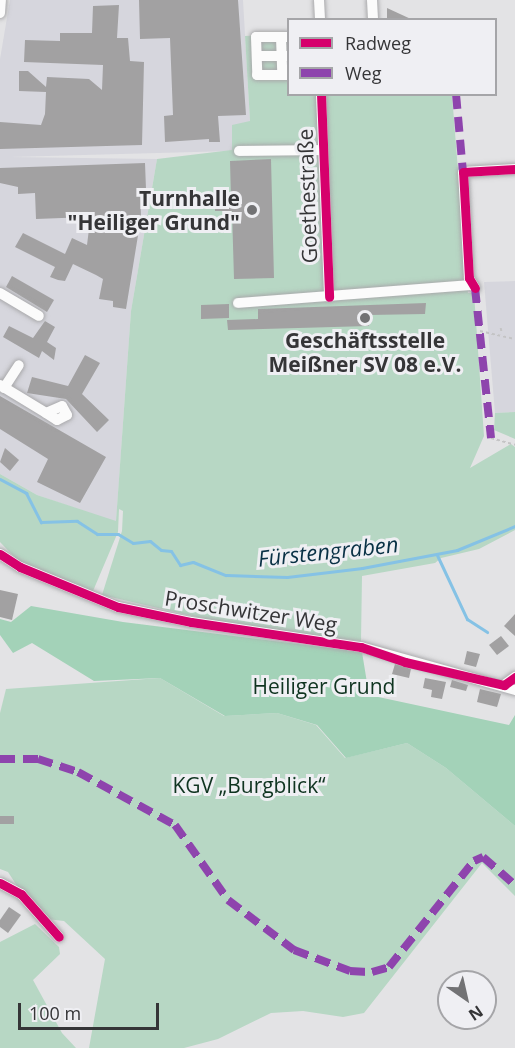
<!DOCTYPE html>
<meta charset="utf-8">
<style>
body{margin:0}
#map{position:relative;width:515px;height:1048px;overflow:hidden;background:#e3e3e5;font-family:"Open Sans",sans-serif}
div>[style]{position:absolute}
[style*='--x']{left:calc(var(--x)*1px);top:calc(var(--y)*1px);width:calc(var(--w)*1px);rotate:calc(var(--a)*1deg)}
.built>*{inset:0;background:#d6d6dd}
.green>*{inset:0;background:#b7d7c4}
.forest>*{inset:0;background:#a3d2b8}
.stream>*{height:3px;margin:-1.5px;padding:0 1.5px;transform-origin:1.5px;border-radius:1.5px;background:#85c2e5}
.building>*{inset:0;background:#a2a1a2}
.path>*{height:1.5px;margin-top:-0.75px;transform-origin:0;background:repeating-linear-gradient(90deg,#c4c4c5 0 3px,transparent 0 6px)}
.roads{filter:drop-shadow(0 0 2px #a9a9ab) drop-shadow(0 0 2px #a9a9ab)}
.minor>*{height:10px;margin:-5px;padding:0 5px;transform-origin:5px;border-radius:5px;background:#fbfbfb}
.quiet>*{height:8px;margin-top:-4px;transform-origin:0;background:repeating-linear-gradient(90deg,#8e44ad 0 15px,transparent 0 23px)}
.cycleway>*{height:9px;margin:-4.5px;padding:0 4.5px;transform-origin:4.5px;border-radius:4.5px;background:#d6006c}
.dots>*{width:16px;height:16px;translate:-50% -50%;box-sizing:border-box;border:3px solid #efeff3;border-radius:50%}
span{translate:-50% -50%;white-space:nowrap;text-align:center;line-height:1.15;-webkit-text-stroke:6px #efeff3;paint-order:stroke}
.street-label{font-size:21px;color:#353537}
.poi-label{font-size:21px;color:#353537;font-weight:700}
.right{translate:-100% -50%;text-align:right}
.park-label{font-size:21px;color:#0f3420}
.water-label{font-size:22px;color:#093145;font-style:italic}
.legend{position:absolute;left:287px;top:18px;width:210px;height:78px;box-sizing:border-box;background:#efeff3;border:2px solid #a5a5a8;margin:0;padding:8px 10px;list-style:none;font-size:18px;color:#353537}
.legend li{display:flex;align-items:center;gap:12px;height:30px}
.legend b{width:30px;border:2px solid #a5a5a8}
.north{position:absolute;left:437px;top:970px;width:60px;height:60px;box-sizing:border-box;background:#efeff3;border:2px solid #a5a5a8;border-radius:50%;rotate:146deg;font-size:16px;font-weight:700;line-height:24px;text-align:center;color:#353537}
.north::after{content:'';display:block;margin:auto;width:21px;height:27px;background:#727274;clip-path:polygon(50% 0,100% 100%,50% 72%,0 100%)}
.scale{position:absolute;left:18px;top:1003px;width:141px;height:27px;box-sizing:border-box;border:3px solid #353537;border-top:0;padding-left:8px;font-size:18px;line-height:21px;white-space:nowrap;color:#353537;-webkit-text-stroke:4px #efeff3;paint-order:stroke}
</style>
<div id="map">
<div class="built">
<i style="clip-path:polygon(10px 0,243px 0,250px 121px,232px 151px,10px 157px,157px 159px,131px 311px,116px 522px,37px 495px,0 474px,0 59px)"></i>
<i style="clip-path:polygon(515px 281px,515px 412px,495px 413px,484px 282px)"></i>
</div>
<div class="green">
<i style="clip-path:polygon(288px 34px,288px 94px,452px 95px,467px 283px,468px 293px,474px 293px,484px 436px,470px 468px,511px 444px,515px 447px,515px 530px,479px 549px,441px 558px,435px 563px,362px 576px,361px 641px,244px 628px,102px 595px,122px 531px,123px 511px,119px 509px,118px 532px,93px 591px,21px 564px,0 542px,0 474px,37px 495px,116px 521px,131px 311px,157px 159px,232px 150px,232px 125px,250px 121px,245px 36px)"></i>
<i style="clip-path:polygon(515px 412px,515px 439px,494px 430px,495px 413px)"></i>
<i style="clip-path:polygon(160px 678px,224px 716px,277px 713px,316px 725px,345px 758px,407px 743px,446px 768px,515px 826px,515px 896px,482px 863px,364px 1013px,343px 1017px,303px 1011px,271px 1013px,218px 1039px,184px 1048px,89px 1048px,105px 959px,64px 921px,38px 918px,8px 872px,0 869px,0 713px,6px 689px)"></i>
<i style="clip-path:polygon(35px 924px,59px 947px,60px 954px,33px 980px,62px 1033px,76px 1048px,0 1048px,0 942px)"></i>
</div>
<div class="forest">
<i style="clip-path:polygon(31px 606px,123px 622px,362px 652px,369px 695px,509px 725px,515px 715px,515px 826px,446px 768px,407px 743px,346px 758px,317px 725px,277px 713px,225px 716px,160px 678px,94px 681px,32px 643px,13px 653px,0 635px,0 619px,11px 622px)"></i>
</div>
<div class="stream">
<i style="--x:0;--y:479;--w:30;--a:28"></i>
<i style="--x:26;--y:493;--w:33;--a:63"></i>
<i style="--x:41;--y:522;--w:36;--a:-2"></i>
<i style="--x:77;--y:521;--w:24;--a:33"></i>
<i style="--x:97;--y:534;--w:21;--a:0"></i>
<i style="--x:118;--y:534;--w:17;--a:31"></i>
<i style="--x:133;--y:543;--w:17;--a:-7"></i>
<i style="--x:150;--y:541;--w:14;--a:39"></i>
<i style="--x:161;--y:550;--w:10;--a:6"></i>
<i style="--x:171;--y:551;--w:17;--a:57"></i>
<i style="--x:180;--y:565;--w:13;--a:-13"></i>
<i style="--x:193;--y:562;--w:35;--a:22"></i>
<i style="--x:226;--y:575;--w:61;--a:1.9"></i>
<i style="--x:287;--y:577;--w:76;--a:-6.8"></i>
<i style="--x:362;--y:568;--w:97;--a:-10.7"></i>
<i style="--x:457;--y:550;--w:63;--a:-22.5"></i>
<i style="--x:437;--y:555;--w:71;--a:64.9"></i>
<i style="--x:467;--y:619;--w:24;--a:33"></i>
</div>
<div class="building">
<i style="clip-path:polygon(139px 0,238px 0,246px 115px,218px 116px,220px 142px,209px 142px,209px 139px,165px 142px,164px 116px,173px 115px,170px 38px,140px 39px)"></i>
<i style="clip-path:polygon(119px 5px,117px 38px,128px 38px,130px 61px,144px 62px,142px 145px,0 149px,0 122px,41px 125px,45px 114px,46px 92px,19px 91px,19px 71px,28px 71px,46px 87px,47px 77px,89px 79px,102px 90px,103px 65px,24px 62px,25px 40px,60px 41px,60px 33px,92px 33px,93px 6px)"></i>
<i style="clip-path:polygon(387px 8px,413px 20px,387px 20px)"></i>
<i style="clip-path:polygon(271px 159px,274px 278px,234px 279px,232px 211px,215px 211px,215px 199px,231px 199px,230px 161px)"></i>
<i style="clip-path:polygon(145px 163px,146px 189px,140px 189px,141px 217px,126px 309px,113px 307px,113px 301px,99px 299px,103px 279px,96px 275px,73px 264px,65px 281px,58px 280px,50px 277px,55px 267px,15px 247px,23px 233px,65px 254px,72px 238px,87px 245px,89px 229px,111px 233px,114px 216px,36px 219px,35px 193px,18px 194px,18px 187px,0 183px,0 168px)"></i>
<i style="clip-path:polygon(192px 223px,201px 224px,200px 232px,192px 232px)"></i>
<i style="clip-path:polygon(12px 276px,54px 300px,47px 312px,6px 287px)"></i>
<i style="clip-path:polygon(426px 303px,425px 314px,369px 315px,369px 326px,228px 330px,227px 320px,258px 319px,258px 309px)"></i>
<i style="clip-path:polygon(229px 304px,229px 318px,201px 319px,201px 305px)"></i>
<i style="clip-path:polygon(45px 321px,55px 327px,47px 342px,56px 348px,54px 360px,42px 351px,39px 358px,3px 337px,9px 326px,33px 338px)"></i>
<i style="clip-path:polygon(85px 355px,100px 363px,82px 394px,109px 420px,97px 432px,66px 399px,27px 393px,32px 377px,68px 386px)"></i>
<i style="clip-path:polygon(0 396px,106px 457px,80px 503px,37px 482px,48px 459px,0 429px)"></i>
<i style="clip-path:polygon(5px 448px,19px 460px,10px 471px,0 462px)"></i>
<i style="clip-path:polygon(0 590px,18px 594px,12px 620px,0 617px)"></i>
<i style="clip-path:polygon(515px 614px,515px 636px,504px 626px)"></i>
<i style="clip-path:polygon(501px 636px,509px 646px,497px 655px,489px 645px)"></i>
<i style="clip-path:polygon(467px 651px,480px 654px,476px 667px,464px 664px)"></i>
<i style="clip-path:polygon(395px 664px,411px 669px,409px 678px,392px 674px)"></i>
<i style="clip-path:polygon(425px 678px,446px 682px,442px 699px,431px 697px,432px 690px,423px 688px)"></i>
<i style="clip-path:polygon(452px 680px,468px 685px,466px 691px,450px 687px)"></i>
<i style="clip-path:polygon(480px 689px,501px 694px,497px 707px,477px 702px)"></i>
<i style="clip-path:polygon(0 816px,14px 816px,14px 824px,0 824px)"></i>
<i style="clip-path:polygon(9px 907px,21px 915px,8px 933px,0 927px,0 920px)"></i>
</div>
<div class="path">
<i style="--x:501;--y:328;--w:6;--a:81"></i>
<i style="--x:480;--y:331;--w:36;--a:13"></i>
<i style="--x:491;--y:438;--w:25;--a:16"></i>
</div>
<div class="roads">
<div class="minor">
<i style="--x:319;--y:0;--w:20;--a:87"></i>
<i style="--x:372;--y:0;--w:20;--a:87"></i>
<i style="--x:0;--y:13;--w:13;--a:-86"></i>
<i style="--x:281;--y:37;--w:38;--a:88"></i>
<i style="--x:288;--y:37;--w:32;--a:180"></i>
<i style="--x:256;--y:37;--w:38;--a:88"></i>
<i style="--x:257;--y:75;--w:31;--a:0"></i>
<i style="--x:257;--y:56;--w:31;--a:0"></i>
<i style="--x:321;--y:94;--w:203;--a:87.7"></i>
<i style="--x:239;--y:151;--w:83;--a:-0.7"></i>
<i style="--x:475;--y:288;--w:12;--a:-121"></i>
<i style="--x:469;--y:278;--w:106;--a:-93.2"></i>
<i style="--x:463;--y:172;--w:52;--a:-3.3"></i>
<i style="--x:0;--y:293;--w:45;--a:30.5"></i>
<i style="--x:238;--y:303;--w:235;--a:-4.4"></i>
<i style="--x:0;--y:385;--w:54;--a:31.3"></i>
<i style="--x:46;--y:413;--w:13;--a:32"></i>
<i style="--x:57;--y:420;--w:11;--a:-27"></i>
<i style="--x:67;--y:415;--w:10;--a:-119"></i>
<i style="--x:62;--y:406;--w:17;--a:156"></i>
<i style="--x:4;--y:388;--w:27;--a:-57"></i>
<i style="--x:0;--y:554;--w:24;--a:33"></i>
<i style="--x:20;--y:567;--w:106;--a:22.2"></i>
<i style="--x:118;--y:607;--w:75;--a:11.6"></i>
<i style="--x:191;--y:622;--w:172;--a:8.4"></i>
<i style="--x:361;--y:647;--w:160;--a:15.6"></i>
<i style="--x:504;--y:685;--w:14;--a:-36"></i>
<i style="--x:0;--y:883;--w:24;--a:28"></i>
<i style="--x:21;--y:894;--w:57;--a:48.5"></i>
</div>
</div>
<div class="quiet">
<i style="--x:456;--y:94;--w:78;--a:84.9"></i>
<i style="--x:475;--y:288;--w:151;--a:83.9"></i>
<i style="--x:0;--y:759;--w:38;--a:0"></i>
<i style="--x:38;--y:759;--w:42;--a:18"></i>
<i style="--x:78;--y:772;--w:111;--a:28.7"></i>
<i style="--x:175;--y:825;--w:92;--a:54.8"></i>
<i style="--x:228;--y:900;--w:83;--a:37.1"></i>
<i style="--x:294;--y:950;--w:60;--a:20.6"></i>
<i style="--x:350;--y:971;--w:22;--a:3"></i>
<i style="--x:372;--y:972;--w:18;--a:-16"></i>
<i style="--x:389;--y:967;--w:136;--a:-51.3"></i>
<i style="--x:474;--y:861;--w:10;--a:-24"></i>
<i style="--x:483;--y:857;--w:43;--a:41.2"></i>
</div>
<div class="cycleway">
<i style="--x:321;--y:94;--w:203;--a:87.7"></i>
<i style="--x:475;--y:288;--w:12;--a:-121"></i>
<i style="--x:469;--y:278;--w:106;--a:-93.2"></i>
<i style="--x:463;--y:172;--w:52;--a:-3.3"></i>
<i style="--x:0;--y:554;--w:24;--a:33"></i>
<i style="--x:20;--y:567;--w:106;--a:22.2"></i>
<i style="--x:118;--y:607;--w:75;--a:11.6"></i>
<i style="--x:191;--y:622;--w:172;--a:8.4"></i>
<i style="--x:361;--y:647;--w:46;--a:18.8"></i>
<i style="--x:405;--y:662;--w:102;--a:13.1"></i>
<i style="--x:504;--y:685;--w:14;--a:-36"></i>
<i style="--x:0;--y:883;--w:24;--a:28"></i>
<i style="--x:21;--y:894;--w:57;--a:48.5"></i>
</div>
<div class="dots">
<i style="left:252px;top:210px;background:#727274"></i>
<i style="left:365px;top:318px;background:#727274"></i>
</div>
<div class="street-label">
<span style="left:307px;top:196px;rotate:-92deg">Goethestraße</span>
<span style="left:251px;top:611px;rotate:9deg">Proschwitzer Weg</span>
</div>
<div class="poi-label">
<span class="right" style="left:240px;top:210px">Turnhalle<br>"Heiliger Grund"</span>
<span style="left:365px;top:352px">Geschäftsstelle<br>Meißner SV 08 e.V.</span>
</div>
<div class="park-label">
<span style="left:324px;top:686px">Heiliger Grund</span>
<span style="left:249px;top:785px">KGV „Burgblick“</span>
</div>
<div class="water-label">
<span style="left:328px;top:551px;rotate:-6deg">Fürstengraben</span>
</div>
<ul class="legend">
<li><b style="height:8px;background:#d6006c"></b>Radweg</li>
<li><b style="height:8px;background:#8e44ad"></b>Weg</li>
</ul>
<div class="north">N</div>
<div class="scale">100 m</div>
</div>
